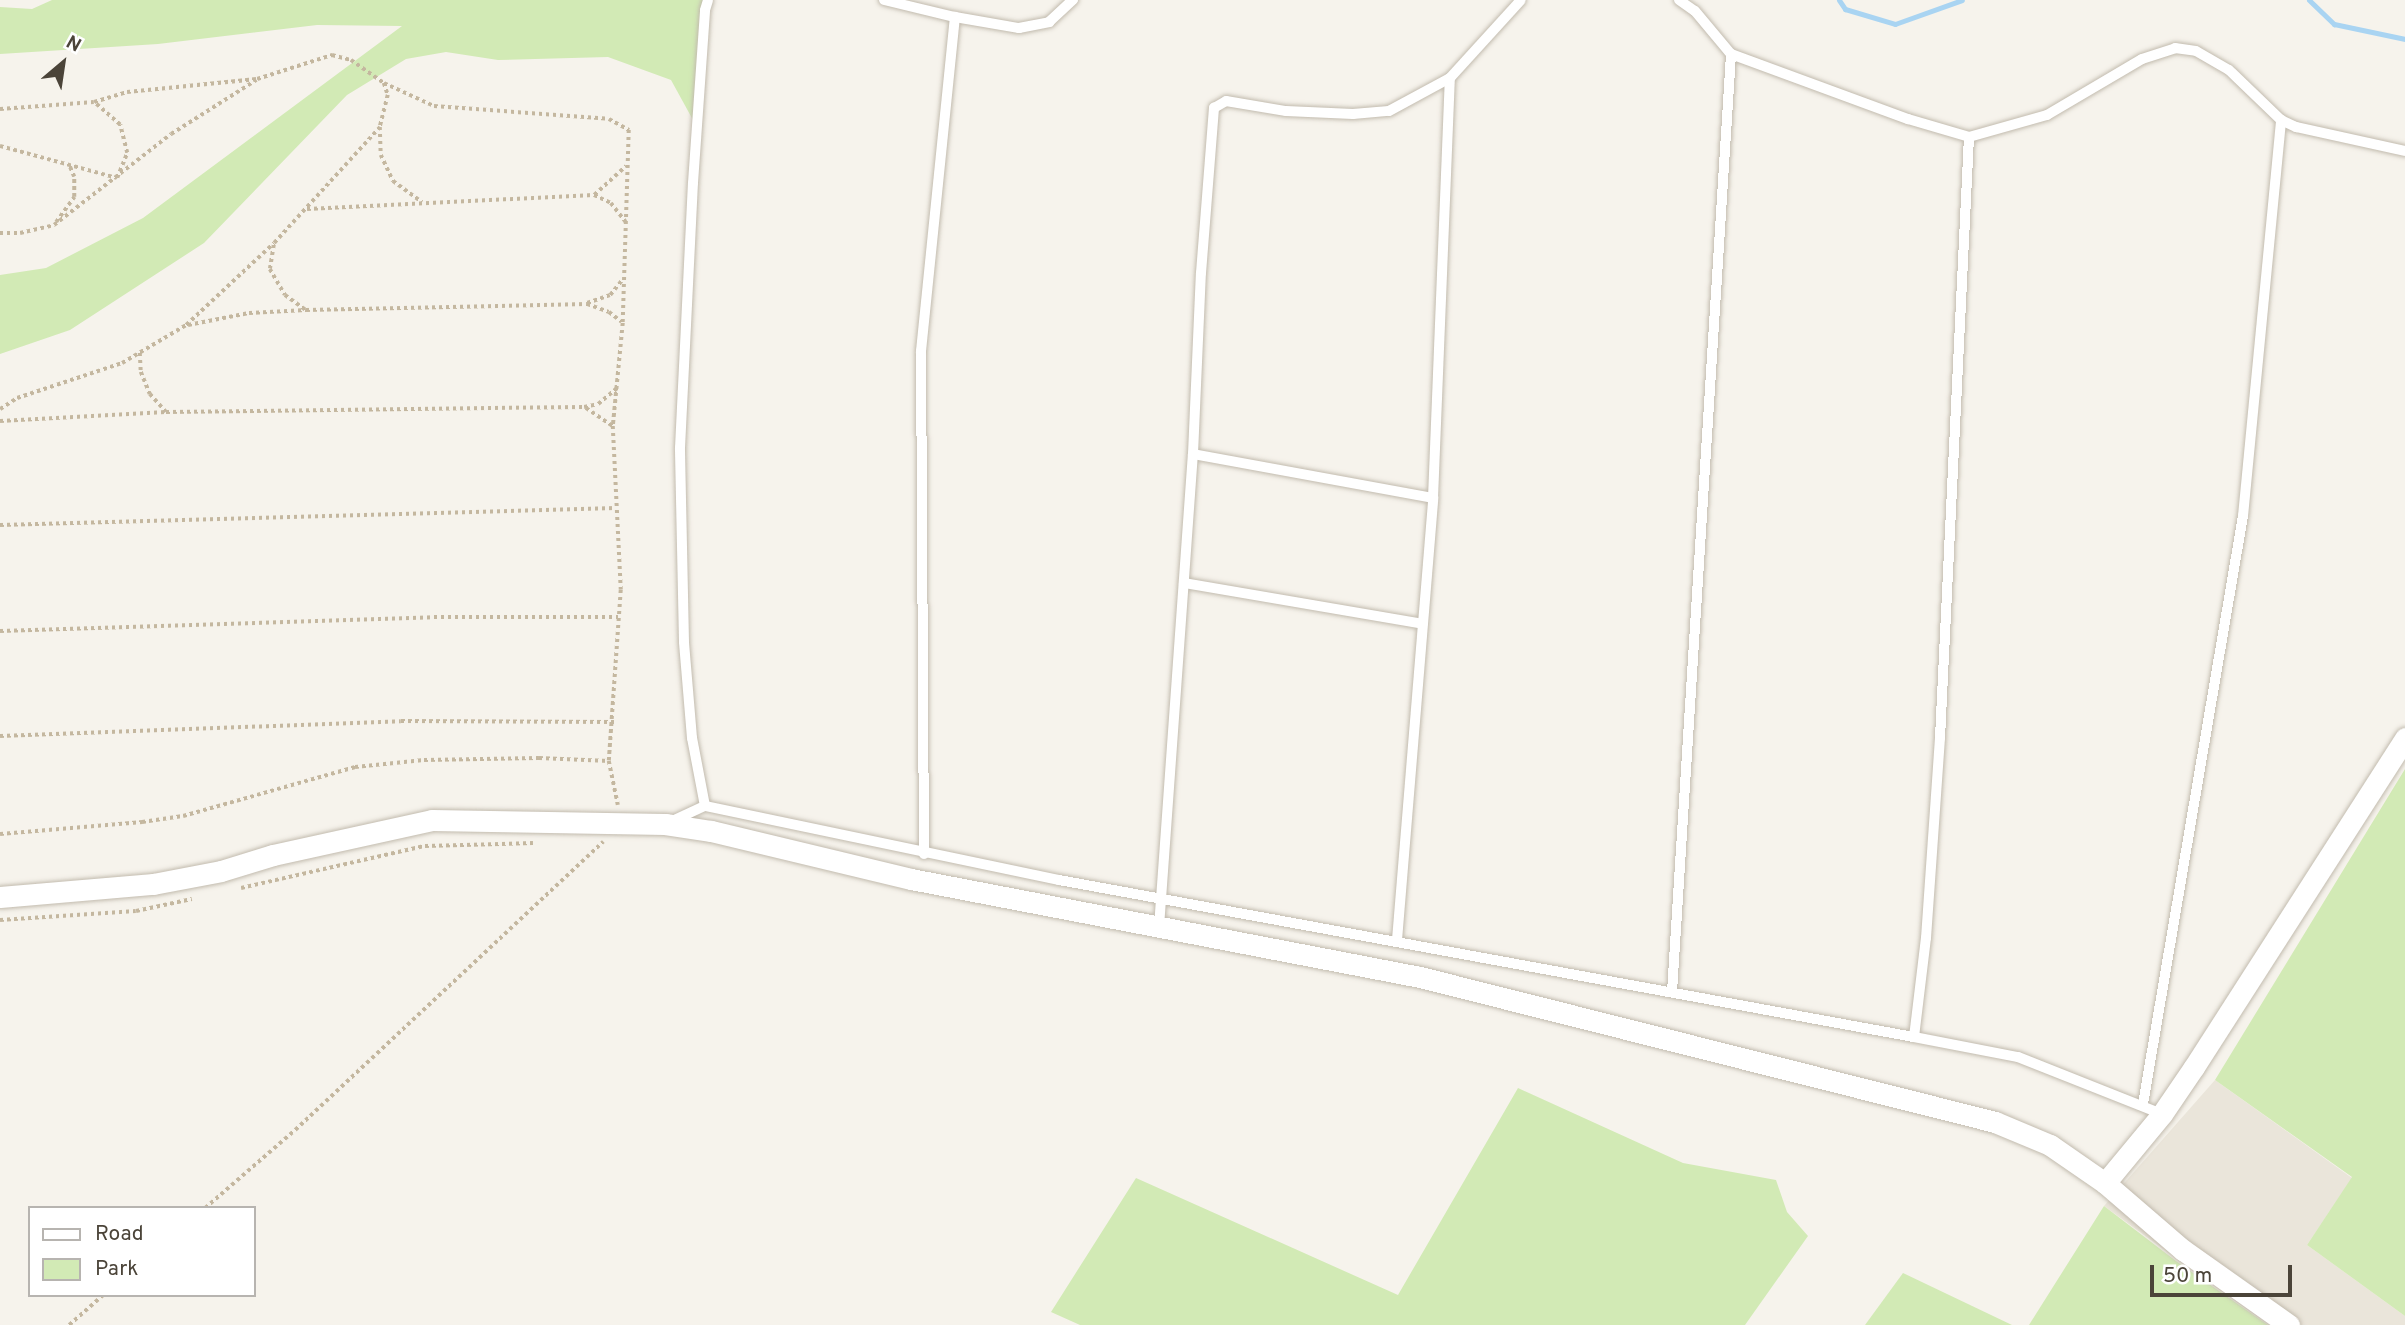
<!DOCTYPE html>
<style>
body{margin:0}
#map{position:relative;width:2405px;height:1325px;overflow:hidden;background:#f6f3ec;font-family:Overpass,sans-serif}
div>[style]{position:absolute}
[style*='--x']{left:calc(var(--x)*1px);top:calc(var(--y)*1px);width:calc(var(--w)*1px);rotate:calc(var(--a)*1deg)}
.residential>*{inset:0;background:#eae5da}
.green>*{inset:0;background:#d2eab5}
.stream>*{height:5px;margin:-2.5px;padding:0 2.5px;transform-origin:2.5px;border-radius:2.5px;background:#a9d4f2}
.path>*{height:3.5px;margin-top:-1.75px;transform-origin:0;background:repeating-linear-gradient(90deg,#c4b79f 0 3.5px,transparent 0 7px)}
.roads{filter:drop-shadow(0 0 2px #c2bbae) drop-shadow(0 0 2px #c2bbae)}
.service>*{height:10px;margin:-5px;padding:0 5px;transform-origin:5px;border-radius:5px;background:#fff}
.minor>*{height:21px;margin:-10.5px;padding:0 10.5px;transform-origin:10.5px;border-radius:10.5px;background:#fff}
span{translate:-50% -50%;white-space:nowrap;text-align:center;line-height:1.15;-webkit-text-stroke:5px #fff;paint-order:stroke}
.legend{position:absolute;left:28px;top:1206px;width:228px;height:91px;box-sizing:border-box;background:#fff;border:2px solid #b7b4b0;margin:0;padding:9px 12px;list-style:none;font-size:21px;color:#4b4439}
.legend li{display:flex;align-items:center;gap:14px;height:35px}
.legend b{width:35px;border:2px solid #b7b4b0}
.north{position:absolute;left:28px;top:28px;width:70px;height:70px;-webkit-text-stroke:5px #fff;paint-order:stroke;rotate:29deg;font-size:19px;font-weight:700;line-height:28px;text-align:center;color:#4b4439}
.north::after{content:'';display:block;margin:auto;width:24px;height:32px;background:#4b4439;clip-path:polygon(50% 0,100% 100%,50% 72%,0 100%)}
.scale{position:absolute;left:2150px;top:1265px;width:142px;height:32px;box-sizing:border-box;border:4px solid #4b4439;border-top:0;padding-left:9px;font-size:21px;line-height:24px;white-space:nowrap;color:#4b4439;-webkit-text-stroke:5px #fff;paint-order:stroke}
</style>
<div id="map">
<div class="residential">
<i style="clip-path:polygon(2215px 1080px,2352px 1178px,2307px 1245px,2405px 1316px,2405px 1325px,2268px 1325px,2104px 1206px)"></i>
</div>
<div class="green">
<i style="clip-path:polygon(52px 0,703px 0,693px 120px,671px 80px,608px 57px,498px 60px,446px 52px,406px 59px,347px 95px,204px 243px,70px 330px,0 354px,0 275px,46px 268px,143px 218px,402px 26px,317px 25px,158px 44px,0 54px,0 7px,32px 9px)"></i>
<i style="clip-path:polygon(2405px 769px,2405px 1316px,2307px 1245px,2352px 1177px,2215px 1080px)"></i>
<i style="clip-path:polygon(1518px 1088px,1683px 1163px,1776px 1180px,1787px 1212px,1808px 1236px,1745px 1325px,1080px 1325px,1051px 1312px,1136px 1178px,1398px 1295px)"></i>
<i style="clip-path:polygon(2104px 1206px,2176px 1261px,2268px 1325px,2029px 1325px)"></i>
<i style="clip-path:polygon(1903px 1273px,2012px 1325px,1865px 1325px)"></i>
</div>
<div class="stream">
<i style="--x:1839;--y:0;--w:11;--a:56"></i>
<i style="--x:1845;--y:9;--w:52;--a:16.7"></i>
<i style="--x:1895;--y:24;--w:71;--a:-19.7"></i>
<i style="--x:2309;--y:0;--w:35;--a:44"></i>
<i style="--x:2334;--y:24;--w:73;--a:11.9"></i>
</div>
<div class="path">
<i style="--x:384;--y:83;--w:13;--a:72"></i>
<i style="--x:388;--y:95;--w:33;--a:104"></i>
<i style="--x:380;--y:127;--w:28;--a:88"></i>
<i style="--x:381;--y:155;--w:29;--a:65"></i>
<i style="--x:393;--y:181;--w:36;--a:36"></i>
<i style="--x:0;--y:109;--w:94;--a:-4.3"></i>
<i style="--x:94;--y:102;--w:34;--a:-17"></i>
<i style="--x:127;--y:92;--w:131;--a:-5.7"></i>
<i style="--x:257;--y:79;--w:79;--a:-17.7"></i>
<i style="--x:332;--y:55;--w:20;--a:15"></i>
<i style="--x:351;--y:60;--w:40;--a:34.9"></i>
<i style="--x:384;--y:83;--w:55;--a:24.7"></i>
<i style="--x:434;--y:106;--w:175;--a:4.2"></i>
<i style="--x:609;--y:119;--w:23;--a:29"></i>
<i style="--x:629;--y:130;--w:193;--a:91.8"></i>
<i style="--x:623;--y:323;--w:103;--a:95.5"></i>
<i style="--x:613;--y:426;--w:164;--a:87.2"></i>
<i style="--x:621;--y:590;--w:171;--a:94"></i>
<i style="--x:609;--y:761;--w:45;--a:78.4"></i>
<i style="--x:0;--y:146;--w:121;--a:15.3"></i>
<i style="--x:117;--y:178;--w:27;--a:-68"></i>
<i style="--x:127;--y:153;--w:29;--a:-104"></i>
<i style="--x:120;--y:125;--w:35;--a:-139"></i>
<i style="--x:594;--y:195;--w:19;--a:25"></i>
<i style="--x:611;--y:203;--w:24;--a:52"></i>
<i style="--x:307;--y:209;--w:287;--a:-2.8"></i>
<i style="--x:594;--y:195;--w:43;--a:-42.2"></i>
<i style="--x:56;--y:222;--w:31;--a:-54"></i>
<i style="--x:74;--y:197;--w:20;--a:-90"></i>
<i style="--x:74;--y:177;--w:13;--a:-113"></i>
<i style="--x:0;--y:233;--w:20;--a:0"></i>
<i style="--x:20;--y:233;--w:35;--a:-13"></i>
<i style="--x:54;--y:225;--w:148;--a:-37.9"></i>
<i style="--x:171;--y:134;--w:101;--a:-32.4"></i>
<i style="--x:274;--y:245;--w:24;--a:99"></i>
<i style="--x:270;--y:269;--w:30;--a:60"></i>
<i style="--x:285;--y:295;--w:26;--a:36"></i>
<i style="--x:587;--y:303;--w:24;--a:-19"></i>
<i style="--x:610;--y:295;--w:21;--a:-51"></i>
<i style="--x:188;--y:325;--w:62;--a:-11.1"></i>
<i style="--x:249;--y:313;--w:57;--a:-3"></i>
<i style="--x:306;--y:310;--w:281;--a:-1.2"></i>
<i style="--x:587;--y:304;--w:23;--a:20"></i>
<i style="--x:609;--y:312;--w:16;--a:38"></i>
<i style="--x:140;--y:353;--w:19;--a:87"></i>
<i style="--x:141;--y:372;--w:24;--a:68"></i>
<i style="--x:150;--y:394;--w:24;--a:48"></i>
<i style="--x:586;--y:408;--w:32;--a:34"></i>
<i style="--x:0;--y:409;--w:20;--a:-33"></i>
<i style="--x:17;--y:398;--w:111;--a:-18.4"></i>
<i style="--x:122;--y:363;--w:74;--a:-30.7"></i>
<i style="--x:186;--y:325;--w:120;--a:-43"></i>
<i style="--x:274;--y:243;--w:157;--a:-47.6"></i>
<i style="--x:0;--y:421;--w:166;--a:-3.1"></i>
<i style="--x:166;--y:412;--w:418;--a:-0.7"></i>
<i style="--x:584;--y:407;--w:14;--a:-12"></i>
<i style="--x:598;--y:404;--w:25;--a:-40"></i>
<i style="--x:0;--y:525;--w:616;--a:-1.58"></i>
<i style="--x:0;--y:631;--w:434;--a:-1.8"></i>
<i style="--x:434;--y:617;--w:184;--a:0"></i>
<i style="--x:0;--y:736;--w:401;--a:-2.1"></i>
<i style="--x:401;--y:721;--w:213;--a:0.3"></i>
<i style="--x:0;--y:834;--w:143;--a:-4.8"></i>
<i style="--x:142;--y:822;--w:41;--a:-8.3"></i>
<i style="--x:183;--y:816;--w:179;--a:-15.9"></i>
<i style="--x:355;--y:767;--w:69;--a:-5.8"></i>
<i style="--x:424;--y:760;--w:115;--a:-1"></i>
<i style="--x:539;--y:758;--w:70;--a:2.5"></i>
<i style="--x:241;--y:888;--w:189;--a:-12.9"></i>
<i style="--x:425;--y:846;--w:108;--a:-1.6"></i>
<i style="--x:0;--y:920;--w:136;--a:-3.8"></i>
<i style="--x:136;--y:911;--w:57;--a:-12.1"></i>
<i style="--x:205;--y:1208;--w:119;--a:-40.9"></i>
<i style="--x:295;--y:1130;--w:422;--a:-43.1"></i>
<i style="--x:69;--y:1325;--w:45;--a:-41.4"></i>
</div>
<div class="roads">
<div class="service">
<i style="--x:884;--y:0;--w:73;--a:13.5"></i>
<i style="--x:955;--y:17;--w:65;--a:9.8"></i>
<i style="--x:1019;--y:28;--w:31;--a:-11"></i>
<i style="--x:1049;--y:22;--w:33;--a:-43"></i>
<i style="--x:1679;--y:0;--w:19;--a:35"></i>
<i style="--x:1695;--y:11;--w:56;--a:50.1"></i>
<i style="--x:1731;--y:54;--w:189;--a:20.2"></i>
<i style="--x:1908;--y:119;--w:64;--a:16.4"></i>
<i style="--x:1969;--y:137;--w:81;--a:-15.8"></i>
<i style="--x:2047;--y:115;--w:110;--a:-30.5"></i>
<i style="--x:2142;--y:59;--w:35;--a:-18"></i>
<i style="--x:2175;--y:48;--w:21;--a:8"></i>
<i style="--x:2196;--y:51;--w:38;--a:30"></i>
<i style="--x:2229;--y:70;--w:72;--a:43.9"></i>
<i style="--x:2281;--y:120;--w:17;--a:25"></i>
<i style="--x:2296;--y:127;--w:112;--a:12.4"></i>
<i style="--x:1193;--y:454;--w:244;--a:10.4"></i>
<i style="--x:1184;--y:583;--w:242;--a:9.7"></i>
<i style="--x:705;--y:806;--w:69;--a:-100.8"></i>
<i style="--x:692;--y:738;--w:96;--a:-94.8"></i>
<i style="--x:684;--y:642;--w:194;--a:-91.2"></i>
<i style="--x:680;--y:448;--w:265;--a:-87.2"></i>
<i style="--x:693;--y:183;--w:173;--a:-86"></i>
<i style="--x:705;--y:10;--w:10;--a:-73"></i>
<i style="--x:670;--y:822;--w:38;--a:-25"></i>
<i style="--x:705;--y:806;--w:362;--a:11.8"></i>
<i style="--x:1059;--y:880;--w:869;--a:10.41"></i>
<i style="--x:1914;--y:1037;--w:106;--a:10.9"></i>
<i style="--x:2018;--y:1057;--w:155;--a:21.6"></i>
<i style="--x:924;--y:854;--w:503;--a:-90.34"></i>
<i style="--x:921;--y:351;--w:336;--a:-84.2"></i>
<i style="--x:1159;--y:927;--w:474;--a:-85.9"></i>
<i style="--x:1193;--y:454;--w:181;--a:-87.5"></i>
<i style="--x:1201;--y:273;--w:166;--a:-85.5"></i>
<i style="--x:1214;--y:108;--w:14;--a:-30"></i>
<i style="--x:1226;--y:101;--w:61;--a:9.5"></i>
<i style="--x:1286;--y:111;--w:67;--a:2.6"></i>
<i style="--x:1353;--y:114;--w:36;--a:-5"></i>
<i style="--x:1389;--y:111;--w:69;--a:-28.4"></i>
<i style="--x:1450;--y:78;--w:105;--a:-47.7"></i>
<i style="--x:1397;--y:940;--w:443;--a:-85.3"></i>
<i style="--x:1433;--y:498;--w:420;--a:-87.7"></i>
<i style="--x:1672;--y:992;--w:940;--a:-86.4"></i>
<i style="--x:1914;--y:1037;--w:100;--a:-83.1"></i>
<i style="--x:1926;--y:938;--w:200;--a:-86"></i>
<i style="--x:1940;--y:738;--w:602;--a:-87.24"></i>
<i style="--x:2143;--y:1104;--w:596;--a:-80.35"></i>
<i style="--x:2243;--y:516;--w:398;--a:-84.5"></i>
</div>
<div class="minor">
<i style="--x:0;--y:897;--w:154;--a:-4.9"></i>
<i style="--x:153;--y:884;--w:69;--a:-10.8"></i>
<i style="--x:221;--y:871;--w:54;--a:-17.1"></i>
<i style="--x:273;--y:855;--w:163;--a:-12.4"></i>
<i style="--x:432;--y:820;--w:233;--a:1"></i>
<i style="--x:665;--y:824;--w:47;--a:8.7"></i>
<i style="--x:711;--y:831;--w:206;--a:13.5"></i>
<i style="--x:911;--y:879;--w:518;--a:10.9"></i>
<i style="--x:1420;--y:977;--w:593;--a:14.15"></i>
<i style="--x:1995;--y:1122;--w:60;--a:22.7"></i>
<i style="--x:2050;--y:1145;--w:67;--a:34.6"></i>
<i style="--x:2105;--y:1183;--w:103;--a:40.7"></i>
<i style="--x:2183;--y:1250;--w:130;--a:35.3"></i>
<i style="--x:2105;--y:1183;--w:89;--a:-50.4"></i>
<i style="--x:2162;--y:1114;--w:57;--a:-55.8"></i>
<i style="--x:2194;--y:1067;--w:391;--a:-57.3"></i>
</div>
</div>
<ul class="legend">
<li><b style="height:9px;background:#fff"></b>Road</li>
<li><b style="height:19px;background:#d2eab5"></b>Park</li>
</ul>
<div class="north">N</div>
<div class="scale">50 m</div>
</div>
